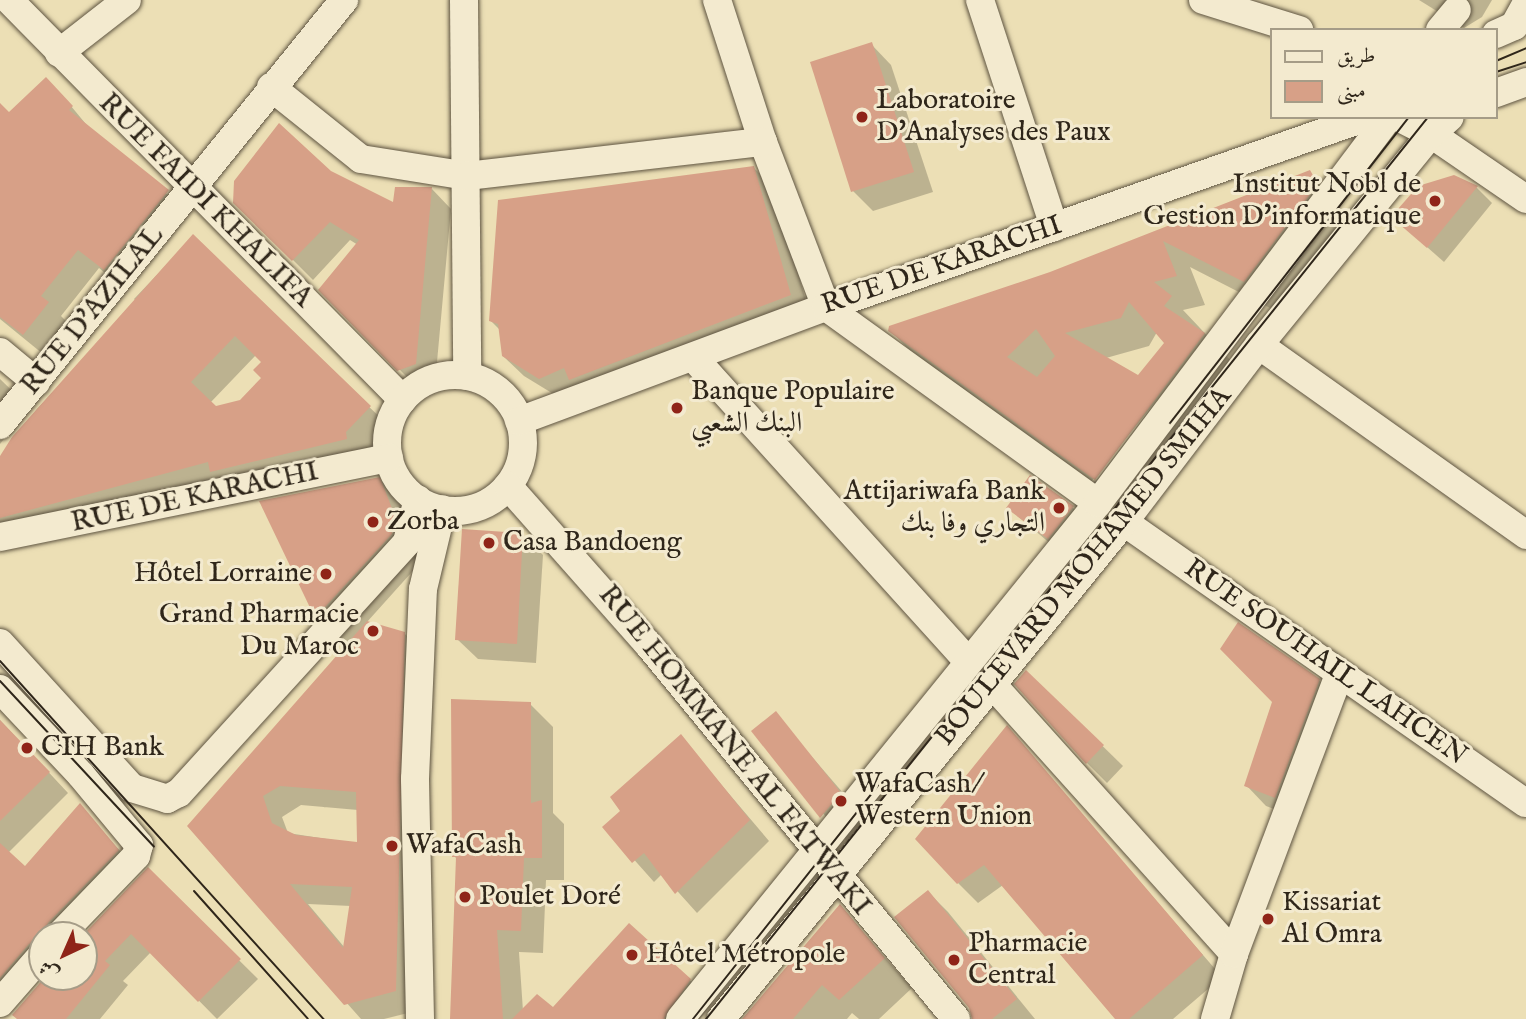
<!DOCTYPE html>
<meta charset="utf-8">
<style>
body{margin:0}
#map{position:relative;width:1526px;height:1019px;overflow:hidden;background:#ecdfb5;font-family:"IM FELL English",Amiri,serif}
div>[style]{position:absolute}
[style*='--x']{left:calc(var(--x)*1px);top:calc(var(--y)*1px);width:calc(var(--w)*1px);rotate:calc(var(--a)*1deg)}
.shadow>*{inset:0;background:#0003}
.building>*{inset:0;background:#d7a087}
.roads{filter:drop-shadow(0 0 2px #5e5441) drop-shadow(0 0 2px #5e5441)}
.minor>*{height:28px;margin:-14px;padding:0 14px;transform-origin:14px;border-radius:14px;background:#f3eacf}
.minor>.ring{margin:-14px;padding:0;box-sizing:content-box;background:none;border:28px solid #f3eacf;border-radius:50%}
.tram>*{height:2px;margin:-1px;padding:0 1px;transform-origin:1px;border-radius:1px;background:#2f261a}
.dots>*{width:19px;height:19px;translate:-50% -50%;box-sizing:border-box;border:4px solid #f3eacf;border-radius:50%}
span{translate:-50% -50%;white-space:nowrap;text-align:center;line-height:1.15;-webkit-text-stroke:6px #f3eacf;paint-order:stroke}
.poi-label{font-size:28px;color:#2f261a}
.left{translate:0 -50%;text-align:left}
.right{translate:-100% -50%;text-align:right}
.street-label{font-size:28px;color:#2f261a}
.legend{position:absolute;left:1270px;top:28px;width:228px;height:91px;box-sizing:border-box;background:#f3eacf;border:2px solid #a59c87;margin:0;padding:9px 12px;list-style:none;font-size:21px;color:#2f261a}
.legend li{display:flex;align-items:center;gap:14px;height:35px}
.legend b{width:35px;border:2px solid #a59c87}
.north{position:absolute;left:28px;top:921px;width:70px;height:70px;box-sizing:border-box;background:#f3eacf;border:2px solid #a59c87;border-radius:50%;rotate:224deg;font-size:19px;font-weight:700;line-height:28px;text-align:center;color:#2f261a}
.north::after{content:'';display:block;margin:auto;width:24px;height:32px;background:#8f2418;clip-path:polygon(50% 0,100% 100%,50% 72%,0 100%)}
</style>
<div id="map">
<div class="shadow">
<i style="clip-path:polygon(1419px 0,1492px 0,1482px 17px,1464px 28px)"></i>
<i style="clip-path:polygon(871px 44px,891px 65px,933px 192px,873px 211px,853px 191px)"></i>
<i style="clip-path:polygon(66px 100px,90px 129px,187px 211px,124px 289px,99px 268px,61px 316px,68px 323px,43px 354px,0 319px,0 104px,10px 114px)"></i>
<i style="clip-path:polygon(754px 168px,774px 188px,810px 315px,560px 398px,524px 376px,503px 356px,501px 331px,491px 321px)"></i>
<i style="clip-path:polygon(evenodd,1309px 172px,1346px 214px,1274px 310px,1190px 267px,1205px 305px,1183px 310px,1233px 363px,1124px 508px,1093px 485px,1160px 396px,1090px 483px,919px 360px,890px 330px,1050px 274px,1309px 172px,1157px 332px,1166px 343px,1138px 377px,1106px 358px,1149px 346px,1157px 332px)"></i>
<i style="clip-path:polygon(330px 173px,394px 205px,432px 189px,451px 209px,435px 384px,419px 389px,320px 290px,358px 245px,350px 240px,313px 280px,235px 202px)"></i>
<i style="clip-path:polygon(1454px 177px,1477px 188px,1492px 203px,1444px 262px,1393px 217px)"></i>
<i style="clip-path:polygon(evenodd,193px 237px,390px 427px,365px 453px,0 534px,0 457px,37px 409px,138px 303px,134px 299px,193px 237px,256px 355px,263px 362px,264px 378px,241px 401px,215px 408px,210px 403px,256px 355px)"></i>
<i style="clip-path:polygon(0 379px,29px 407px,0 444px)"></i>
<i style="clip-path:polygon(1031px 477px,1073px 508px,1102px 536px,1077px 566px,1008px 508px)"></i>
<i style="clip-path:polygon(evenodd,380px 479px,409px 508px,420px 563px,367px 622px,404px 633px,424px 654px,416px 1011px,384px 1019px,361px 1019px,190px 826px,346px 647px,317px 617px,261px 503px,380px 479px,301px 805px,358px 810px,359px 844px,288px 833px,282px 817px,301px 805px,380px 479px,308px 904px,351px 906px,345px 948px,308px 904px)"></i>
<i style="clip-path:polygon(522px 535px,543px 555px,536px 663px,478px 659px,457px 639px)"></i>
<i style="clip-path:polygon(1027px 672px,1123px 766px,1107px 783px,1087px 763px)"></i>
<i style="clip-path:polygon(1319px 680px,1339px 701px,1295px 817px,1266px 806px,1246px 785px)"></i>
<i style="clip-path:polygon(530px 704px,553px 727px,553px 813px,564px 824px,564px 880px,546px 880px,543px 953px,519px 952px,523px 1011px,553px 1009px,690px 980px,712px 1003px,700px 1019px,451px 1019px,458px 860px,454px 856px)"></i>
<i style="clip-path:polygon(775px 714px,869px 823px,850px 845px,753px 731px)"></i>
<i style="clip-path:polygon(0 720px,68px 793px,8px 853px,25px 868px,80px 806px,138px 871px,76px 935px,42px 935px,42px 973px,5px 1016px,0 1016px)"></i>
<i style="clip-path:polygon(1007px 728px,1222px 977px,1173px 1019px,1117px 1019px,1003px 885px,978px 903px,958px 883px)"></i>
<i style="clip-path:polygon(680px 736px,769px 841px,697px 913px,662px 874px,654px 882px,605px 827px,622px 811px)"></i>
<i style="clip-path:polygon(148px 870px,258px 979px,217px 1019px,151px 952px,123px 981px,128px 985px,100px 1019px,19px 1019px,47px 977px,84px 977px,84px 937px)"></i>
<i style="clip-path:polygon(928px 892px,948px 912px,1035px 1019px,976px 1019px)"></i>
<i style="clip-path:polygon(840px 907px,912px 988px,879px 1019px,859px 1019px,852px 1013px,847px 1019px,743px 1019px)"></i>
</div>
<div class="building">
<i style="clip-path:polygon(872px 42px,914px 172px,851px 192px,810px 62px)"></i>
<i style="clip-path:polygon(46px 77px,73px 106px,69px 110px,169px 190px,104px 270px,78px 250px,41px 296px,49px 302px,23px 335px,0 317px,0 103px,9px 112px)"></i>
<i style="clip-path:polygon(279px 123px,331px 171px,393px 202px,395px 187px,432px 187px,416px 364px,397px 371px,318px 290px,359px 240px,330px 222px,292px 261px,233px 203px,234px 181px)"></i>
<i style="clip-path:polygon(754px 166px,791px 295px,569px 380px,564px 368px,539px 379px,502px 356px,498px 324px,489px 321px,498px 200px)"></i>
<i style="clip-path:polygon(evenodd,1310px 170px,1318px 184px,1244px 282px,1163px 241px,1177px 276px,1154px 282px,1172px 296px,1164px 306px,1205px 333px,1095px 480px,888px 331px,889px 326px,1050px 272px,1310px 170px,1129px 302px,1164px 343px,1138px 375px,1065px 333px,1121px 318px,1129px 302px,1310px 170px,1036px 329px,1055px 356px,1037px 377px,1007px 357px,1036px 329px)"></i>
<i style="clip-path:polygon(1454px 175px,1478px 186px,1427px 248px,1391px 217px,1418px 186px)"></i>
<i style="clip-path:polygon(evenodd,193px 234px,371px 406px,346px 432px,347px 439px,210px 472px,208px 462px,0 518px,0 456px,12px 437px,193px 234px,235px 336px,261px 362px,253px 370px,261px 378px,240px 400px,216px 406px,191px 382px,235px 336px)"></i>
<i style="clip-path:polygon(1030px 475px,1074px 506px,1048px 539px,1006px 508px)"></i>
<i style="clip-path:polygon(380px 477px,396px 519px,392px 534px,315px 618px,259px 501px)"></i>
<i style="clip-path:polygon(462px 529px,523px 533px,517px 644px,455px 640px)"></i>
<i style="clip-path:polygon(evenodd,367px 621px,405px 632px,396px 991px,344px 1005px,187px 826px,367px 621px,280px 786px,356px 792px,357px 842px,296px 835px,272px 823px,263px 796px,280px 786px,367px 621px,290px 884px,352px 887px,343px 948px,290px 884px)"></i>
<i style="clip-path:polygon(1238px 622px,1320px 679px,1275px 798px,1244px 786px,1272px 702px,1220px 649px)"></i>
<i style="clip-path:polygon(1026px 670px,1104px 745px,1086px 764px,1014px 684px)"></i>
<i style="clip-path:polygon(451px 699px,531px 702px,531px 803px,542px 800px,542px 858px,524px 858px,521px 931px,497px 930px,503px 1019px,450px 1019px,456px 857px,452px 857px)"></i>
<i style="clip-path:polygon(776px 711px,841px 793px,820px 818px,751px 731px)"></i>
<i style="clip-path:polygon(0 720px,50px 772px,0 821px)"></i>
<i style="clip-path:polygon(1007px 725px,1203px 955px,1129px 1019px,1115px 1019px,984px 865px,957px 884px,915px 839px)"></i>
<i style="clip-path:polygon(681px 734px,750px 820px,675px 894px,644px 853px,632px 863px,602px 827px,620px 811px,610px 797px)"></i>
<i style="clip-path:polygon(80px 803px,119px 850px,48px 923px,42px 939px,29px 944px,0 978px,0 843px,25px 866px)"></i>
<i style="clip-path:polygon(148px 867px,241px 959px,198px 1002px,131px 934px,105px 961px,110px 965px,66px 1019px,17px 1019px,12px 1015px,45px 977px,84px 977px,84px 934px)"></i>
<i style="clip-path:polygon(928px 890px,1017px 999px,992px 1019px,972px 1019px,969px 1008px,894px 917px)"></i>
<i style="clip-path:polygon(840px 904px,885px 958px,839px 1000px,822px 985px,793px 1019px,742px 1019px)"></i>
<i style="clip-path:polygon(629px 923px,691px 979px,664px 1019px,512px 1019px,537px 994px,553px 1007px)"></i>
</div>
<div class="roads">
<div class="minor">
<i style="--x:9;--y:0;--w:561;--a:45.43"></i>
<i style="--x:464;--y:0;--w:376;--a:89.5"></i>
<i style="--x:717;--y:0;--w:149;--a:72.1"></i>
<i style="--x:763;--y:142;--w:177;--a:69.1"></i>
<i style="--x:826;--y:307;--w:335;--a:35.8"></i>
<i style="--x:980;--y:0;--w:239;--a:71.9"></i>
<i style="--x:1203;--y:0;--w:101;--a:17.4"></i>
<i style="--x:1440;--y:30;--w:26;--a:-50"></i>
<i style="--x:1496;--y:34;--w:20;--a:-24"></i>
<i style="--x:1514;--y:26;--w:25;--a:-61"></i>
<i style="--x:59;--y:53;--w:86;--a:-37.9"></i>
<i style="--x:271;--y:87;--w:115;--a:38.7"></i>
<i style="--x:361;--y:159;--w:107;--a:9.1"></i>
<i style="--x:467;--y:176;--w:298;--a:-6.6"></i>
<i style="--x:1496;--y:93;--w:32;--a:-20"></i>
<i style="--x:1398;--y:117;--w:37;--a:27"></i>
<i style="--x:1431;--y:134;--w:115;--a:34.4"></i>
<i style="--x:1259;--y:345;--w:328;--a:35.4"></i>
<i style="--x:0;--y:352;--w:47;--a:39.8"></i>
<i style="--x:693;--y:357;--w:410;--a:47.9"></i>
<i class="ring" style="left:387px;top:375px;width:108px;height:108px"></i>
<i style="--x:519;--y:421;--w:327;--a:-20.4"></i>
<i style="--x:826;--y:307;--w:573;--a:-19.35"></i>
<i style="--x:0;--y:425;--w:547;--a:-51.01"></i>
<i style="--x:508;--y:486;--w:211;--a:48.5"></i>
<i style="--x:648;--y:644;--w:485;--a:50.6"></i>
<i style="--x:1124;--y:522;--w:490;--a:35"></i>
<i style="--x:0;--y:537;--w:397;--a:-11.5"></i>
<i style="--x:0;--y:643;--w:196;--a:47.7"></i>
<i style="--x:132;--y:788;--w:37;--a:17"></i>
<i style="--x:167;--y:799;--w:13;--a:-27"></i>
<i style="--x:179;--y:793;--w:339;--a:-47.7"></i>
<i style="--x:407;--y:542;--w:44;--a:-75.7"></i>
<i style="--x:991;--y:683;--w:364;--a:48.1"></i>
<i style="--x:0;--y:689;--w:118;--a:46.7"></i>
<i style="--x:81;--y:775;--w:91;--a:50.4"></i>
<i style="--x:139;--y:845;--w:11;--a:105"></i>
<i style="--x:136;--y:856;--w:110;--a:133.9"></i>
<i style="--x:0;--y:1003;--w:64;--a:-48.8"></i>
<i style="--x:420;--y:1019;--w:240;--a:-91.2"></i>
<i style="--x:415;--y:779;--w:190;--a:-87.6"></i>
<i style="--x:423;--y:589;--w:82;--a:-76.6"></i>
<i style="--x:680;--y:1019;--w:664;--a:-50.99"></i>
<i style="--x:1098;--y:503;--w:483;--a:-53"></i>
<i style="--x:721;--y:1019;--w:640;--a:-50.96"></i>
<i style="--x:1124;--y:522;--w:223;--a:-52.7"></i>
<i style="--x:1259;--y:345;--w:272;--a:-50.8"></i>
<i style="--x:1431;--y:134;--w:25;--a:-42"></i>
<i style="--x:1215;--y:1019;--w:68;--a:-73.7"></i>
<i style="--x:1234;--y:954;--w:298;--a:-69.4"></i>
</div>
</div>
<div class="tram">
<i style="--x:1496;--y:61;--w:33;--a:-23"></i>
<i style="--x:1496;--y:72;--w:32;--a:-18"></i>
<i style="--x:1170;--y:423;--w:388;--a:-52"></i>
<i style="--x:0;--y:661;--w:483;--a:47.9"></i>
<i style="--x:0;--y:681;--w:226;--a:47.1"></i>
<i style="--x:194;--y:891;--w:171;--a:48.3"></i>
<i style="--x:693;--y:1019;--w:301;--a:-51.6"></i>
<i style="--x:706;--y:1019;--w:1155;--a:-51.32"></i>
</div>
<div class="dots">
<i style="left:862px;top:117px;background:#8f2418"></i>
<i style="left:1435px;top:201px;background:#8f2418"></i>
<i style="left:677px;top:408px;background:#8f2418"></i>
<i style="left:1059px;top:508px;background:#8f2418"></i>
<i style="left:373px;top:522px;background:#8f2418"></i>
<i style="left:489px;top:543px;background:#8f2418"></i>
<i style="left:326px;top:574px;background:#8f2418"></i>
<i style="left:373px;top:631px;background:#8f2418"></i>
<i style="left:27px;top:748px;background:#8f2418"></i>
<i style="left:841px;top:801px;background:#8f2418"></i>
<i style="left:392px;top:846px;background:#8f2418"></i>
<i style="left:465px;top:897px;background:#8f2418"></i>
<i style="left:1268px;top:919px;background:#8f2418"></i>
<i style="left:632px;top:955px;background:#8f2418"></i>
<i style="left:954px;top:960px;background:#8f2418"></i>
</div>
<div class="poi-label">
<span class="left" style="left:876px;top:117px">Laboratoire<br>D'Analyses des Paux</span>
<span class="right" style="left:1421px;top:201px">Institut Nobl de<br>Gestion D'informatique</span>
<span class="left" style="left:691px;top:408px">Banque Populaire<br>البنك الشعبي</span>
<span class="right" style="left:1045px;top:508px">Attijariwafa Bank<br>التجاري وفا بنك</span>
<span class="left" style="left:387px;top:522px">Zorba</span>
<span class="left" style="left:503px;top:543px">Casa Bandoeng</span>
<span class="right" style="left:312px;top:574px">Hôtel Lorraine</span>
<span class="right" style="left:359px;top:631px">Grand Pharmacie<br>Du Maroc</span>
<span class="left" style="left:41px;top:748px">CIH Bank</span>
<span class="left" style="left:855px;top:801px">WafaCash/<br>Western Union</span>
<span class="left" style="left:406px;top:846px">WafaCash</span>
<span class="left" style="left:479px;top:897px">Poulet Doré</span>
<span class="left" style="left:1282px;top:919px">Kissariat<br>Al Omra</span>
<span class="left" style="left:968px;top:960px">Pharmacie<br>Central</span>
<span class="left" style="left:646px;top:955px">Hôtel Métropole</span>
</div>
<div class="street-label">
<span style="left:205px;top:201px;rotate:45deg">RUE FAIDI KHALIFA</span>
<span style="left:942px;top:266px;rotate:-19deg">RUE DE KARACHI</span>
<span style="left:93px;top:311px;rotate:-51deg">RUE D'AZILAL</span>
<span style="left:195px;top:498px;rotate:-12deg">RUE DE KARACHI</span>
<span style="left:1084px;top:567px;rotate:-51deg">BOULEVARD MOHAMED SMIHA</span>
<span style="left:1325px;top:663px;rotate:35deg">RUE SOUHAIL LAHCEN</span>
<span style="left:734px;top:751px;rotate:51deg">RUE HOMMANE AL FATWAKI</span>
</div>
<ul class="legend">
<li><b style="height:9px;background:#f3eacf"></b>طريق</li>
<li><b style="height:19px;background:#d7a087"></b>مبنى</li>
</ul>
<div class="north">ش</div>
</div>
